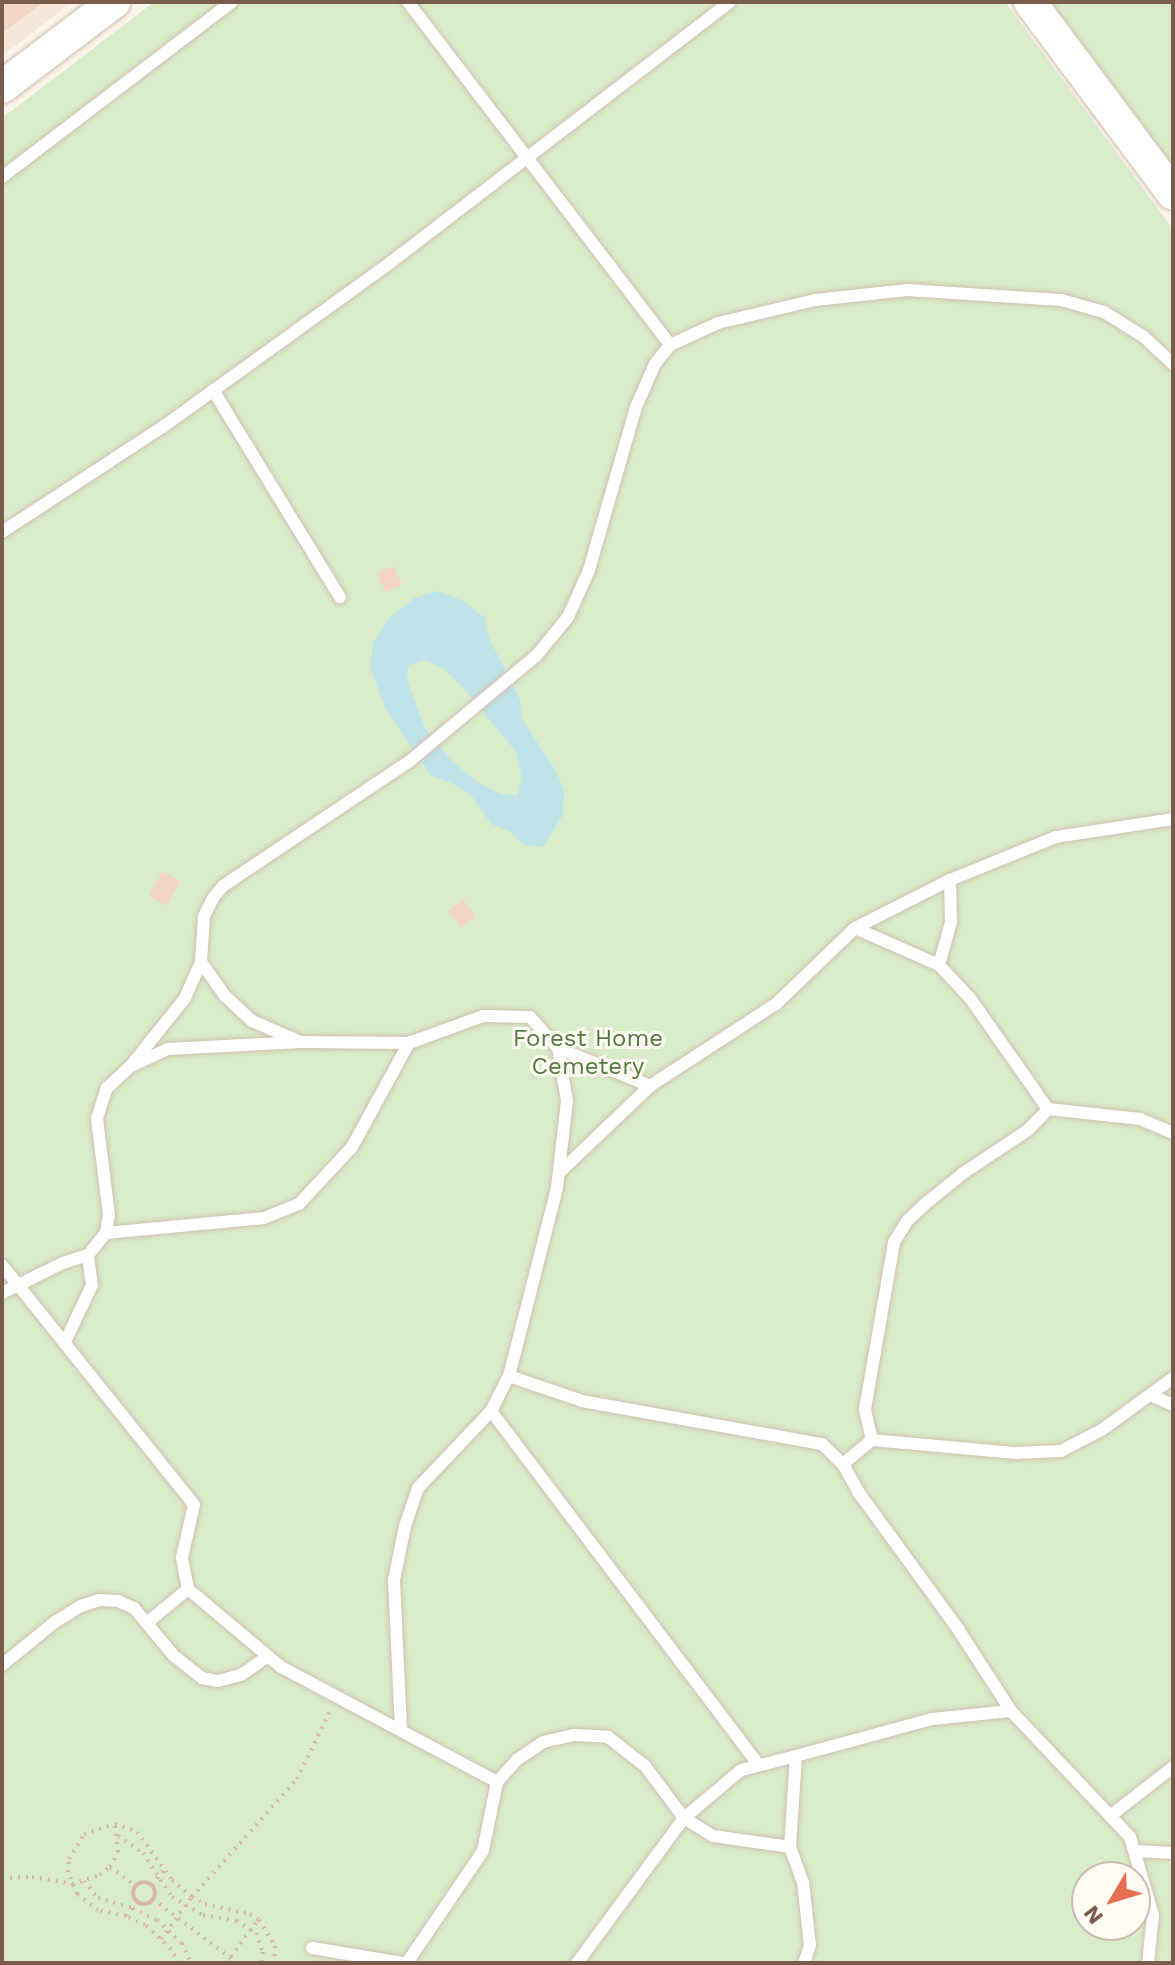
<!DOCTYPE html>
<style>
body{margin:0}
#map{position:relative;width:1175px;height:1965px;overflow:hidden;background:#fdf6ec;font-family:"Work Sans",sans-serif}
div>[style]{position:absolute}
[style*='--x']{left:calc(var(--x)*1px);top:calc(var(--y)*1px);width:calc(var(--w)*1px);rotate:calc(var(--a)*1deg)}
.residential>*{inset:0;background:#f5e8da}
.green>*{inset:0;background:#d8ecc9}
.water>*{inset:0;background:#bfe3e8}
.building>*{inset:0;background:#f3d5c3}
.path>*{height:4px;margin-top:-2px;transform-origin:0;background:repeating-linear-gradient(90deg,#d9b8a5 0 2px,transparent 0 8px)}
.path>.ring{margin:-2px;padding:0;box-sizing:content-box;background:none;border:4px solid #d9b8a5;border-radius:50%}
.roads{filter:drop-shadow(0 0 2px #d1beb0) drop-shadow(0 0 2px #d1beb0)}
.service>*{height:12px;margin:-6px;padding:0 6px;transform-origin:6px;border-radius:6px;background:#fff}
.tertiary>*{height:32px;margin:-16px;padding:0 16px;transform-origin:16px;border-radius:16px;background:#fff}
span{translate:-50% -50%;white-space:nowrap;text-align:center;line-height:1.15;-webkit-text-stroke:6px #fffaf3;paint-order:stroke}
.park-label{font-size:24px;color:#537a41}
.frame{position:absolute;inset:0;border:4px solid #7a5c4d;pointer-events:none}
.north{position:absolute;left:1071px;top:1861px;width:80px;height:80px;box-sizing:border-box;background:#fffaf3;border:2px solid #cabbb1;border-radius:50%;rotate:232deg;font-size:22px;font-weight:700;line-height:32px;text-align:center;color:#7a5c4d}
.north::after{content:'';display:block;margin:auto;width:28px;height:36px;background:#e76f51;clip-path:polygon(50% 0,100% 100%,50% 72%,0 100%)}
</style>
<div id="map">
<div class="residential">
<i style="clip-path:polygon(2px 2px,73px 2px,2px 56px)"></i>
</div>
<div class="green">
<i style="clip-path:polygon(evenodd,154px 2px,1005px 2px,1173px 229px,1173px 1963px,2px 1963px,2px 118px,154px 2px,1087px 1877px,1135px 1877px,1135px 1925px,1087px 1925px,1087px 1877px)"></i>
<i style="clip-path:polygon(1051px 2px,1173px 2px,1173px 166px)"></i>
</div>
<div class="water">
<i style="clip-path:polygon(evenodd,438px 591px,463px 601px,484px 617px,489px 638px,520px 700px,522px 719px,556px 771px,564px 790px,563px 815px,543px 847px,523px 845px,508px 830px,491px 824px,471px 795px,451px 783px,431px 776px,386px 710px,370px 667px,373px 643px,389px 618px,416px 597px,438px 591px,425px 660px,443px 668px,465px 690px,516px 752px,522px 777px,518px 795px,501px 794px,477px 782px,451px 760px,425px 728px,407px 680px,408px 666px,425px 660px)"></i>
</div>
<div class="building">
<i style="clip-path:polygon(2px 2px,44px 2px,2px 33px)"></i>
<i style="clip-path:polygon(394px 566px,402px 585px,385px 592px,377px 572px)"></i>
<i style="clip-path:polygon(162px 871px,180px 881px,167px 906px,149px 896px)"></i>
<i style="clip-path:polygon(463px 899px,476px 916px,461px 928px,448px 911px)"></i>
</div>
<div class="path">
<i style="--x:118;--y:1836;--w:30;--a:34"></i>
<i style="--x:143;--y:1853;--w:53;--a:56.6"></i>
<i style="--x:172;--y:1897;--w:36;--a:30"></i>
<i style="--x:203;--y:1915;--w:34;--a:10"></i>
<i style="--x:236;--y:1921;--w:23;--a:31"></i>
<i style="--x:256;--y:1933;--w:20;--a:70"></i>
<i style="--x:263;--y:1952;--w:11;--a:100"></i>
<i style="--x:110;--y:1867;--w:32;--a:36"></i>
<i style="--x:2;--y:1878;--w:30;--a:-2"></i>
<i style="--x:32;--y:1877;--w:41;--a:9.9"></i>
<i style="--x:72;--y:1884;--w:29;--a:-18"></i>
<i style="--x:100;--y:1875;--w:13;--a:-39"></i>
<i style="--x:110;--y:1867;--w:17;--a:-62"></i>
<i style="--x:118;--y:1852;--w:27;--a:-96"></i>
<i style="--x:84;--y:1881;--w:22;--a:51"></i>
<i style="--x:98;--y:1898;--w:36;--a:16"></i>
<i style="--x:133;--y:1908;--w:27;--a:27"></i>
<i style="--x:157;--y:1920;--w:34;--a:43"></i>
<i style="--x:182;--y:1943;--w:22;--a:66"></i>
<i class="ring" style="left:133px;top:1882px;width:18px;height:18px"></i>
<i style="--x:152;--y:1885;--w:20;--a:-53"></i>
<i style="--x:153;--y:1899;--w:106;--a:37.3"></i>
<i style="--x:126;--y:1916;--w:19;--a:-51"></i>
<i style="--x:161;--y:1939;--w:52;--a:-53.6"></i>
<i style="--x:192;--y:1897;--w:158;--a:-48.3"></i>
<i style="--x:297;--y:1779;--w:76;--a:-64.1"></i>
<i style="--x:179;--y:1963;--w:16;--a:-120"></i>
<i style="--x:171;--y:1949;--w:35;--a:-137"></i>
<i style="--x:145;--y:1925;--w:21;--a:-155"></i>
<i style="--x:126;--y:1916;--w:29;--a:-168"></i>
<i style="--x:98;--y:1910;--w:26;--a:-143"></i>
<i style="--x:77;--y:1894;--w:24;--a:-112"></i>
<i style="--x:68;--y:1872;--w:13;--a:-86"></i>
<i style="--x:69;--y:1859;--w:29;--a:-59"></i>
<i style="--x:84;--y:1834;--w:33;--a:-18"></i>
<i style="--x:115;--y:1824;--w:23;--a:20"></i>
<i style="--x:137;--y:1832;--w:59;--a:53.9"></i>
<i style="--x:172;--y:1880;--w:26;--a:40"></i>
<i style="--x:192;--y:1897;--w:15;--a:28"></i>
<i style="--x:205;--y:1904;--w:46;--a:12.5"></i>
<i style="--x:250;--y:1914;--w:11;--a:34"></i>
<i style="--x:259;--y:1920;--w:31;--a:58"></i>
<i style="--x:275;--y:1946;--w:17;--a:93"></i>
<i style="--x:226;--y:1963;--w:54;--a:-53.3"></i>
</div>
<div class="roads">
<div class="service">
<i style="--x:408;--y:2;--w:432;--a:52.6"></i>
<i style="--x:2;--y:177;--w:289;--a:-37.3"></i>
<i style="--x:213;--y:390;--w:243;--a:58.5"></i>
<i style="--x:2;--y:532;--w:194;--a:-33.2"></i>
<i style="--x:164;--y:426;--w:280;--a:-35.8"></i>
<i style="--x:391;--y:262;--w:427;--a:-37.5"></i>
<i style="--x:950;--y:880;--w:42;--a:88.6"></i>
<i style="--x:951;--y:922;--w:45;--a:105.6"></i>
<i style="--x:939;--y:965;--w:45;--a:46.8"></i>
<i style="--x:970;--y:998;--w:136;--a:54.9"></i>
<i style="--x:1048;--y:1109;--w:93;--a:6.2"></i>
<i style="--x:1140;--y:1119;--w:36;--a:23"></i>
<i style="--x:855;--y:928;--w:92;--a:23.8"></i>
<i style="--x:301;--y:1042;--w:53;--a:-156.8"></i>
<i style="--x:252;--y:1021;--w:37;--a:-137"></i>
<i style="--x:225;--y:996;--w:42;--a:-125.2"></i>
<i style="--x:201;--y:962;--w:46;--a:-86.3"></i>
<i style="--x:204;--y:916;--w:20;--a:-63"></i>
<i style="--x:213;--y:898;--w:16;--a:-50"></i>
<i style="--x:223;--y:886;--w:226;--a:-33.8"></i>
<i style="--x:411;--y:760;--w:163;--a:-39.8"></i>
<i style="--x:536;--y:656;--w:50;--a:-50.6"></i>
<i style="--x:568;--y:617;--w:51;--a:-65.9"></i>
<i style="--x:589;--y:570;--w:170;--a:-73.9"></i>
<i style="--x:636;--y:407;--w:47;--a:-66.2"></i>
<i style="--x:655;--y:364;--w:24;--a:-52"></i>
<i style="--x:670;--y:345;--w:53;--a:-24.6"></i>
<i style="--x:718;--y:323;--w:100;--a:-13.3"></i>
<i style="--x:815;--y:300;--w:93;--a:-6.2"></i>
<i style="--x:907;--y:290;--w:154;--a:3.7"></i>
<i style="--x:1061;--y:300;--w:45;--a:15.6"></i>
<i style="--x:1104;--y:312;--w:47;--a:32"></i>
<i style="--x:1144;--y:337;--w:40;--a:43"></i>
<i style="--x:558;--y:1048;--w:100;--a:22.4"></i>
<i style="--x:650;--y:1086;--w:150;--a:-33.1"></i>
<i style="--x:776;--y:1004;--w:110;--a:-43.9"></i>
<i style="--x:855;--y:928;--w:106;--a:-26.8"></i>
<i style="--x:950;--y:880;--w:114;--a:-22.1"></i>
<i style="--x:1056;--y:837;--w:118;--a:-8.7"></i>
<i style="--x:133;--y:1063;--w:83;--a:-51.3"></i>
<i style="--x:185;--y:998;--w:39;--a:-66"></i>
<i style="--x:560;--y:1172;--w:124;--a:-43.7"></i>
<i style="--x:106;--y:1233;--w:18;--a:-81"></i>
<i style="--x:109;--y:1215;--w:98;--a:-97.1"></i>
<i style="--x:97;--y:1118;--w:32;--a:-72"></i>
<i style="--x:107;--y:1088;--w:33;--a:-43"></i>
<i style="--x:131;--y:1066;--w:41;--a:-24.7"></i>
<i style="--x:168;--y:1049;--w:133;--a:-3"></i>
<i style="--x:301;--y:1042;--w:108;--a:0.5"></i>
<i style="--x:2;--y:1265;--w:307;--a:51.3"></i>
<i style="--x:194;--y:1505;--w:54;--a:102.8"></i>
<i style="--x:182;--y:1558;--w:32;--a:79"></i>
<i style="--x:188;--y:1589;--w:121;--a:40"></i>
<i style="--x:281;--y:1667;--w:245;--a:28"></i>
<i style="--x:497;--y:1782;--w:70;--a:101.5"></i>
<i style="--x:483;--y:1851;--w:135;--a:124.2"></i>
<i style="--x:2;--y:1293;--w:68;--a:-26.2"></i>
<i style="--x:63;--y:1263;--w:26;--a:-18"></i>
<i style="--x:88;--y:1255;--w:28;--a:-51"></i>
<i style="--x:106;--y:1233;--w:159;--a:-5.4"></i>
<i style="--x:264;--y:1218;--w:38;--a:-22"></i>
<i style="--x:299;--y:1204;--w:78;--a:-47.1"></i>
<i style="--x:352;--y:1147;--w:119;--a:-61.3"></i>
<i style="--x:409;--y:1043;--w:79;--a:-20"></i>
<i style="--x:483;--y:1016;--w:47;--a:1.2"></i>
<i style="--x:530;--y:1017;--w:42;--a:47.9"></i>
<i style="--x:558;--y:1048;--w:54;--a:80.4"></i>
<i style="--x:567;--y:1101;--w:88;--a:96.6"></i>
<i style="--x:557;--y:1188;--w:194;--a:104.3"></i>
<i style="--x:65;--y:1342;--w:63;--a:-64.7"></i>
<i style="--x:92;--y:1285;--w:30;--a:-98"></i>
<i style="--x:1150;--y:1395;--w:25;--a:23"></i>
<i style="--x:491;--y:1411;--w:444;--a:52.9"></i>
<i style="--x:872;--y:1440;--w:145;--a:5.2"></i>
<i style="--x:1016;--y:1453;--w:45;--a:-2.5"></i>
<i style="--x:1061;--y:1451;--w:47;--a:-27.6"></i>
<i style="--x:1103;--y:1429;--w:87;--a:-36.1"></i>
<i style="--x:843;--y:1464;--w:38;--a:-40"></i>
<i style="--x:872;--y:1440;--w:32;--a:-103"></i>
<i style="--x:865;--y:1409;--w:169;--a:-80.1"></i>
<i style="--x:894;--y:1242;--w:26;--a:-58"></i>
<i style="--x:908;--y:1220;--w:23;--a:-43"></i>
<i style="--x:925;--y:1204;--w:48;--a:-39"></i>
<i style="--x:962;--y:1174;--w:79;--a:-33.7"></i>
<i style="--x:1028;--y:1130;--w:29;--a:-46"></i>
<i style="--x:148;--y:1622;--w:52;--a:-39.5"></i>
<i style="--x:2;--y:1665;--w:68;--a:-39.1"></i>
<i style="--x:55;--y:1622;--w:31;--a:-32"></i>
<i style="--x:81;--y:1606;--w:20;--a:-18"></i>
<i style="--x:100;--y:1600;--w:18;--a:3"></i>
<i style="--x:118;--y:1601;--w:17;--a:24"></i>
<i style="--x:134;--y:1608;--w:62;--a:50.2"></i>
<i style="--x:174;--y:1656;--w:36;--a:38"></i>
<i style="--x:202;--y:1678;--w:16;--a:11"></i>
<i style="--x:218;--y:1681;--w:24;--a:-15"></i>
<i style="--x:241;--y:1675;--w:32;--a:-35"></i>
<i style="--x:401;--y:1729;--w:149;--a:-92.7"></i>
<i style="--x:394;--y:1580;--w:55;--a:-78.5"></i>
<i style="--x:405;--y:1526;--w:40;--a:-71.1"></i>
<i style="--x:418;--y:1488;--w:106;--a:-46.5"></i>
<i style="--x:491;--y:1411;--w:39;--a:-63"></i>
<i style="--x:509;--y:1376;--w:77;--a:18.9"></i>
<i style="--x:582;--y:1401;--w:244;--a:10.2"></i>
<i style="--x:822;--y:1444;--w:29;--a:44"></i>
<i style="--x:843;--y:1464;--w:33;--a:61"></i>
<i style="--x:859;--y:1493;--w:168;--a:53.9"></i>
<i style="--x:958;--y:1629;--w:98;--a:57.1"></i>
<i style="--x:796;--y:1756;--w:57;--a:165.7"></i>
<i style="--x:741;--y:1770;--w:75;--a:139.9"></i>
<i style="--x:684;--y:1818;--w:34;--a:32"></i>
<i style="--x:713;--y:1836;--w:78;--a:8.1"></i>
<i style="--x:790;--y:1847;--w:37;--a:70"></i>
<i style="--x:803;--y:1882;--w:63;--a:83.7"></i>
<i style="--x:810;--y:1945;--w:19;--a:108"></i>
<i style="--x:497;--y:1782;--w:31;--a:-48"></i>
<i style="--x:518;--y:1759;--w:30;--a:-34"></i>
<i style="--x:543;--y:1742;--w:32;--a:-13"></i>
<i style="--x:574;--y:1735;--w:34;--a:3"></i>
<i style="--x:608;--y:1737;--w:47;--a:38.1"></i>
<i style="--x:645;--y:1766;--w:65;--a:53.1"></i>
<i style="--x:684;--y:1818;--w:180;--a:126.4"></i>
<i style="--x:1110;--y:1816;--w:80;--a:-37.9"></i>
<i style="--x:790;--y:1847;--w:91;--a:-86.2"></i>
<i style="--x:796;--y:1756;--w:141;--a:-15.2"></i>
<i style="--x:932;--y:1719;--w:79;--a:-5.8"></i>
<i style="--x:1011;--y:1711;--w:173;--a:46.6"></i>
<i style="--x:1130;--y:1837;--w:81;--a:73.6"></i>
<i style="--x:1153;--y:1915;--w:48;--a:95.9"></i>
<i style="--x:1134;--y:1851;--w:39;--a:3"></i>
<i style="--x:312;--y:1948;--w:92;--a:9.4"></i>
</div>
<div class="tertiary">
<i style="--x:1030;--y:2;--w:239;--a:53.3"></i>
<i style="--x:2;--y:87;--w:141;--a:-37.2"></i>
</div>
</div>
<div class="park-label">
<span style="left:588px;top:1053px">Forest Home<br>Cemetery</span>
</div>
<div class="frame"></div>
<div class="north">N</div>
</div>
